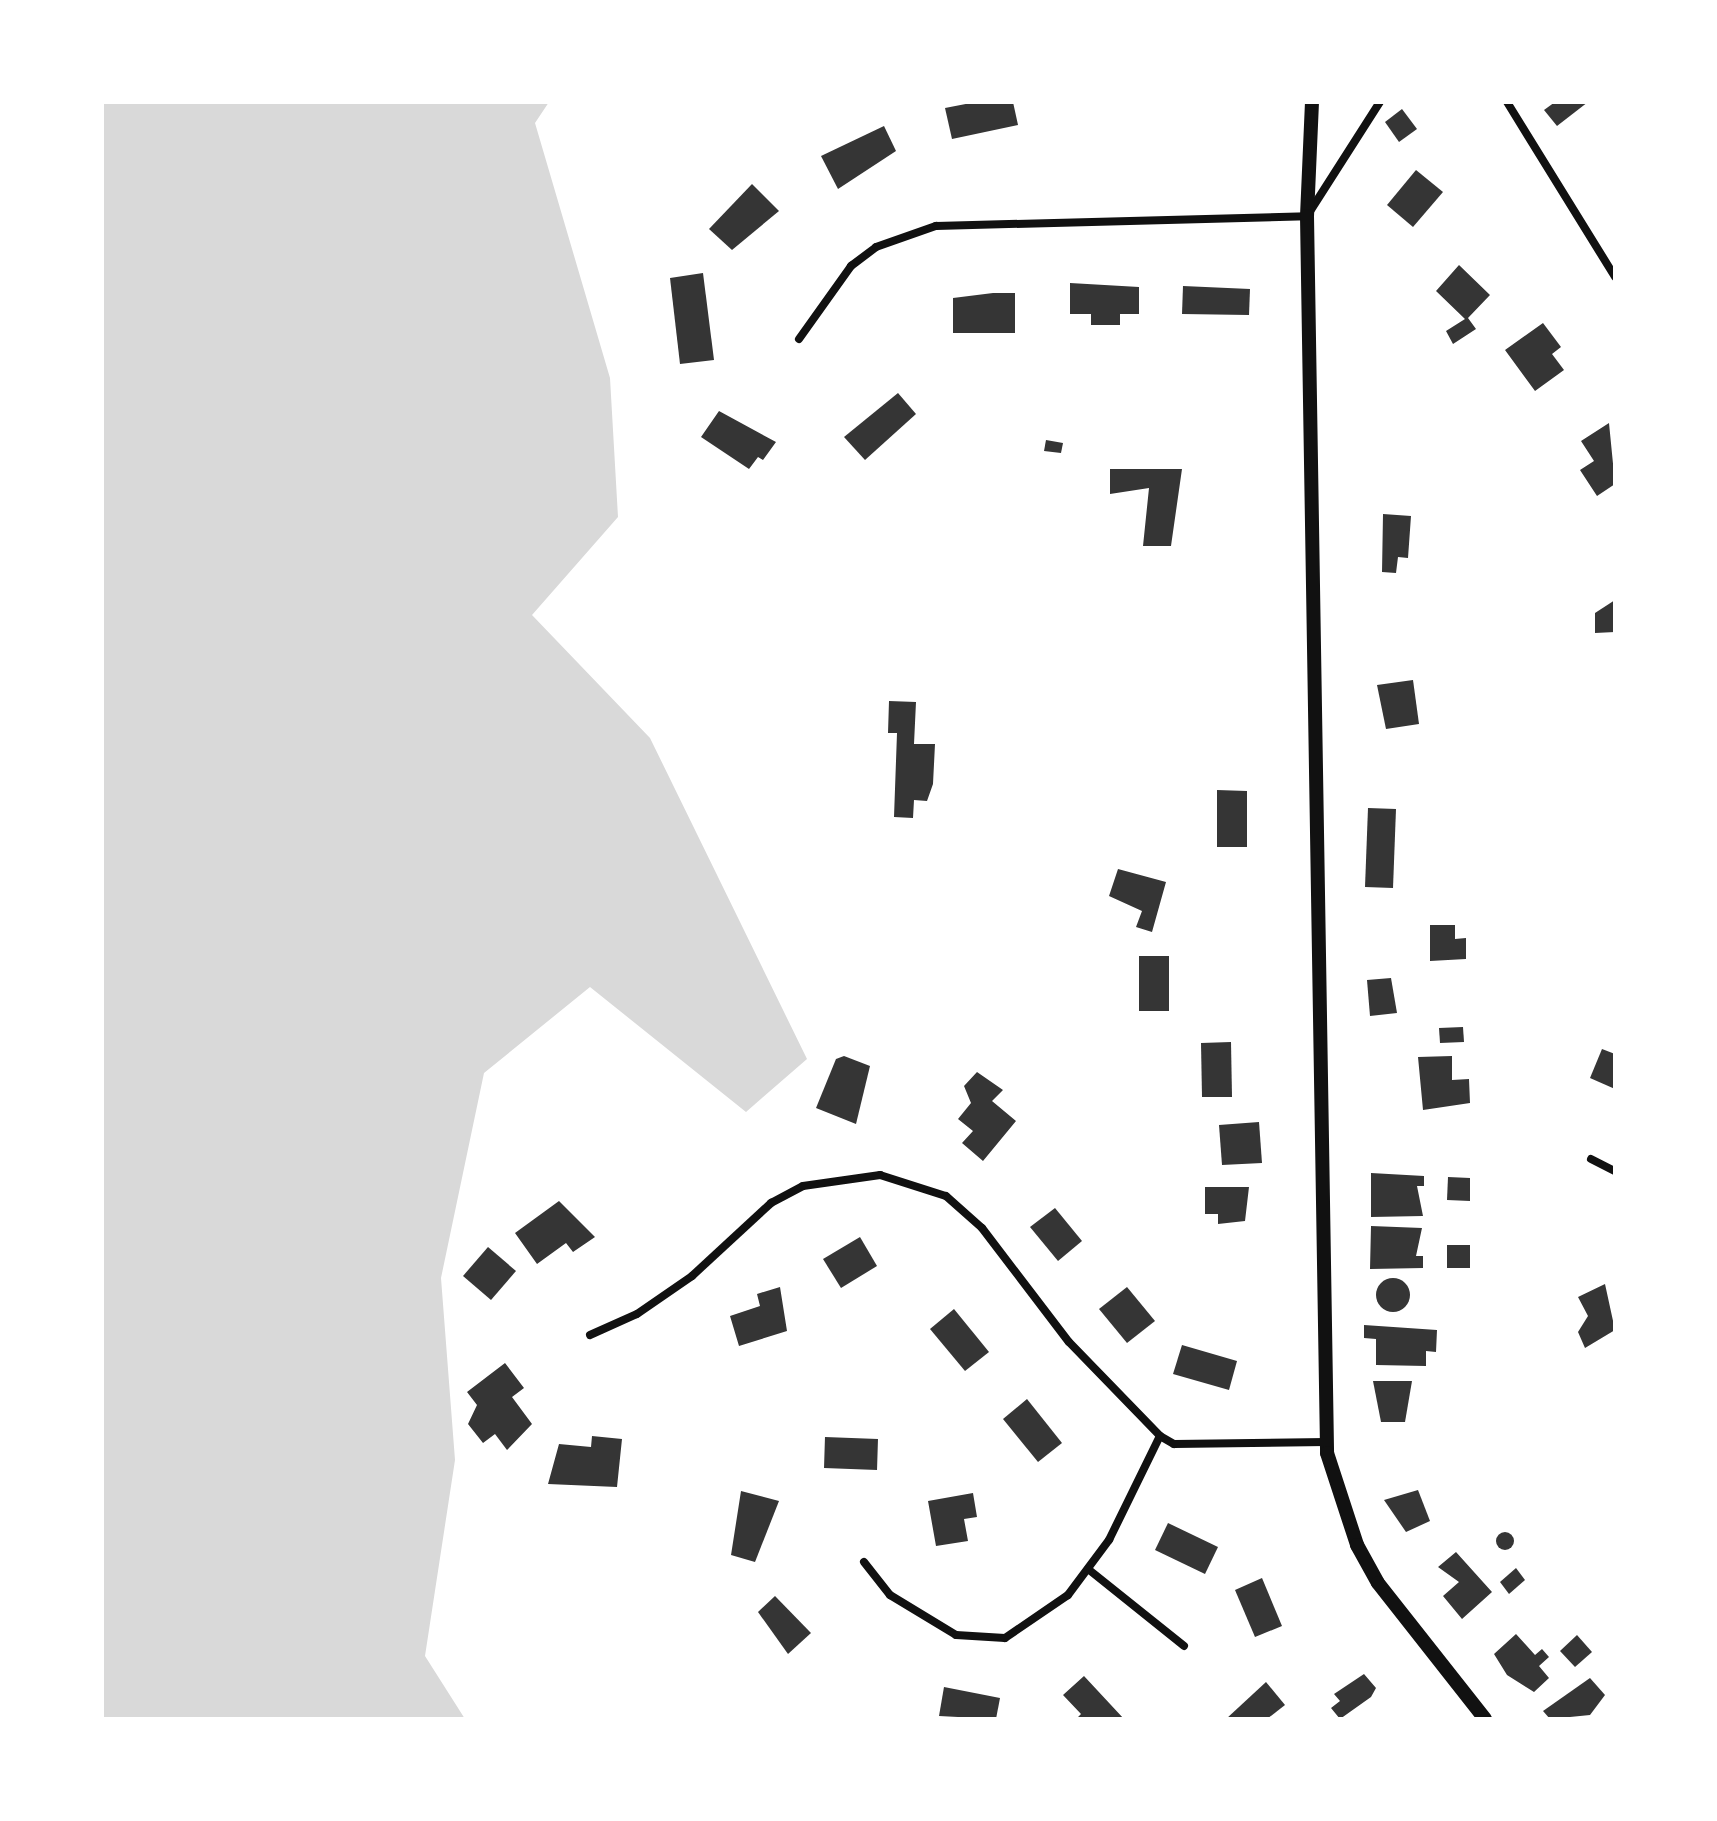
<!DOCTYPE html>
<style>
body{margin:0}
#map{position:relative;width:1717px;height:1821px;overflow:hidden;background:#fff;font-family:"IBM Plex Sans",sans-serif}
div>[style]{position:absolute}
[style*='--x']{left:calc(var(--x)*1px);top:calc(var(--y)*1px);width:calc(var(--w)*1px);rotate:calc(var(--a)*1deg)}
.water>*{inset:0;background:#d9d9d9}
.building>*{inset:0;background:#353535}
.round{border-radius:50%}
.minor>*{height:8px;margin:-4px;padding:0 4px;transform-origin:4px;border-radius:4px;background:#111}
.tertiary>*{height:14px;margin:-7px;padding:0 7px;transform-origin:7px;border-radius:7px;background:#111}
span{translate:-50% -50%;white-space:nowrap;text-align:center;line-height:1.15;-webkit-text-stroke:8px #fff;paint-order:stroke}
.frame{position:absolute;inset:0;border:104px solid #fff;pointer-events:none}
</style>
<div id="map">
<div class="water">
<i style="clip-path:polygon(102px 102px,549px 102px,535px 123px,610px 378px,618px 517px,532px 615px,650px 738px,807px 1059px,746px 1112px,590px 987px,484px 1073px,441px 1278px,455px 1460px,425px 1656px,465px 1719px,102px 1719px)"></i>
</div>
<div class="building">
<i style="clip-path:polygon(976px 102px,1013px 102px,1018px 125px,952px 139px,945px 108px)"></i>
<i style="clip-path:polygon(1555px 102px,1588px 102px,1557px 126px,1544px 110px)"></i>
<i style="clip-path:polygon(1402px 109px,1417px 129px,1399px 142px,1385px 122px)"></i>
<i style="clip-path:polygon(884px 126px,896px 151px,838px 189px,821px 156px)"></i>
<i style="clip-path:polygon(1416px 170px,1443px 192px,1413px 227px,1387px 205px)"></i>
<i style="clip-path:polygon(752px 184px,779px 211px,732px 250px,709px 229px)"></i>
<i style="clip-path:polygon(1459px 265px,1490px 295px,1468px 318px,1476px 329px,1453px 344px,1446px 331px,1465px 319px,1436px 291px)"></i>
<i style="clip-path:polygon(703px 273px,714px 360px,680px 364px,670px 278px)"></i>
<i style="clip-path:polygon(1070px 283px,1139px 287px,1139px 314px,1120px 314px,1120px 325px,1091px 325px,1091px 314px,1070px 314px)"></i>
<i style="clip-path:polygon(1183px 286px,1250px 289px,1249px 315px,1182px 314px)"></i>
<i style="clip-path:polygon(993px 293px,1015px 293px,1015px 333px,953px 333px,953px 298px)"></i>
<i style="clip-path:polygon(1543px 323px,1561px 347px,1552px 354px,1564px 370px,1535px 391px,1505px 350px)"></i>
<i style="clip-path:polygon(898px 393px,916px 414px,865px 460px,844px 437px)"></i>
<i style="clip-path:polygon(719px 411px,776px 442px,763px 460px,758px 457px,749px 469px,701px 437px)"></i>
<i style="clip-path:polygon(1609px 423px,1615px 484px,1597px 496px,1580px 470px,1594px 461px,1581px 441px)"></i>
<i style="clip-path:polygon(1046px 440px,1063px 443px,1061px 453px,1044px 451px)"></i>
<i style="clip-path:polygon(1110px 469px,1182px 469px,1171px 546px,1143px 546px,1149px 488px,1110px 494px)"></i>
<i style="clip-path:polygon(1383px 514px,1411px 516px,1408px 558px,1398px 557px,1396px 573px,1382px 572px)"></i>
<i style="clip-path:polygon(1615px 600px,1615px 632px,1595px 633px,1595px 613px)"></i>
<i style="clip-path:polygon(1413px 680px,1419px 724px,1386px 729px,1377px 685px)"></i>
<i style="clip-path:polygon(889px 701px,916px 702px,914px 744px,935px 744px,933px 784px,927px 801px,914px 800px,913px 818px,894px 817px,897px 733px,888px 733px)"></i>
<i style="clip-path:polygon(1217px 790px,1247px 791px,1247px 847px,1217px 847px)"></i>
<i style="clip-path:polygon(1368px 808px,1396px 809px,1393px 888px,1365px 887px)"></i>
<i style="clip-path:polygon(1118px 869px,1166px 882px,1152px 932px,1136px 927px,1142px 911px,1109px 896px)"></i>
<i style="clip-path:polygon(1430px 925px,1455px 925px,1455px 939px,1466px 938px,1466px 959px,1430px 961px)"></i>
<i style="clip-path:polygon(1139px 956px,1169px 956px,1169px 1011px,1139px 1011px)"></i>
<i style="clip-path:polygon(1391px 978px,1397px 1013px,1370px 1016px,1367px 980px)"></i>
<i style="clip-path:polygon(1463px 1027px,1464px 1042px,1440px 1043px,1439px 1028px)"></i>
<i style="clip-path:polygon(1231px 1042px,1232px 1097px,1202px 1097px,1201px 1043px)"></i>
<i style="clip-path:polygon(1602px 1049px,1615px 1054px,1615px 1089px,1590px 1078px)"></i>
<i style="clip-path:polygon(844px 1056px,870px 1066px,856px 1124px,816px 1108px,836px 1059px)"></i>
<i style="clip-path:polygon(1452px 1056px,1452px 1080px,1469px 1079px,1470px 1103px,1423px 1110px,1418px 1057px)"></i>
<i style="clip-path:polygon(977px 1072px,1003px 1090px,992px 1101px,1016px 1121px,983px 1161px,962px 1143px,973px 1131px,958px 1119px,971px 1103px,964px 1086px)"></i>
<i style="clip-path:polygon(1259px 1122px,1262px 1163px,1222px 1165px,1219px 1125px)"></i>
<i style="clip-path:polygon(1371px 1173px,1424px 1176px,1424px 1186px,1417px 1186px,1423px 1216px,1371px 1217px)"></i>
<i style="clip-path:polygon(1448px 1177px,1470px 1178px,1470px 1201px,1447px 1200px)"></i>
<i style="clip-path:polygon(1205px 1187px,1249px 1187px,1245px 1221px,1218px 1224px,1218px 1214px,1205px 1214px)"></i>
<i style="clip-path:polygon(559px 1201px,595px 1237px,573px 1252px,566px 1243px,537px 1264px,515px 1233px)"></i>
<i style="clip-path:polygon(1055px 1208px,1082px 1241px,1058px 1261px,1030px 1227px)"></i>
<i style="clip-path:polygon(1371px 1226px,1422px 1228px,1416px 1256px,1423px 1256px,1423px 1268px,1370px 1269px)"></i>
<i style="clip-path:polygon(860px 1237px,877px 1266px,841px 1288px,823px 1259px)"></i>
<i style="clip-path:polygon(1447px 1245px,1470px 1245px,1470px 1268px,1447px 1268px)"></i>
<i style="clip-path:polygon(488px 1247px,516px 1271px,491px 1300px,463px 1276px)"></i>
<i class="round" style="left:1376px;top:1278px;width:34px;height:34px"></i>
<i style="clip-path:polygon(1605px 1284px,1615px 1330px,1585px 1348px,1578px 1332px,1588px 1316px,1578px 1297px)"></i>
<i style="clip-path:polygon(780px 1287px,787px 1331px,739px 1346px,730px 1316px,760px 1306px,757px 1294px)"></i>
<i style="clip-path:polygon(1127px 1287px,1155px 1321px,1127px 1343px,1099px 1309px)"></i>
<i style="clip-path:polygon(954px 1309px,989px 1352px,965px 1371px,930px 1329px)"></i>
<i style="clip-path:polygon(1364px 1325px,1437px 1330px,1436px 1352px,1426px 1351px,1426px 1366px,1376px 1365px,1376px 1339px,1364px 1338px)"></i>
<i style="clip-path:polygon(1182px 1345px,1237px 1361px,1229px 1390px,1173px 1374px)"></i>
<i style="clip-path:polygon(505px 1363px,524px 1388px,512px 1397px,532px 1424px,507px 1450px,495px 1434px,483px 1443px,468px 1424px,477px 1405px,467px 1392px)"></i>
<i style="clip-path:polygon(1373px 1381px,1412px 1381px,1405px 1422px,1381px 1422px)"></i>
<i style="clip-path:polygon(1027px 1399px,1062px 1443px,1038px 1462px,1003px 1419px)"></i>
<i style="clip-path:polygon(592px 1436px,622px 1439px,617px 1487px,548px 1484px,559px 1444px,591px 1447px)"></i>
<i style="clip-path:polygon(825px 1437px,878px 1439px,877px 1470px,824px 1468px)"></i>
<i style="clip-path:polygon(1418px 1490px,1430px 1521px,1406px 1532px,1384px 1500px)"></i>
<i style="clip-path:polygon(741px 1491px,779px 1501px,755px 1562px,731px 1555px)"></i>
<i style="clip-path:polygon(973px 1493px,977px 1517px,964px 1519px,968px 1541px,936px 1546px,928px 1501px)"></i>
<i style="clip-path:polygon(1168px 1523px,1218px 1547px,1205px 1574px,1155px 1550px)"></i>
<i class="round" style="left:1496px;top:1532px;width:18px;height:18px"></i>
<i style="clip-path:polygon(1456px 1552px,1492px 1592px,1462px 1619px,1443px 1596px,1459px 1582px,1438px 1567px)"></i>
<i style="clip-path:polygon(1516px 1568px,1525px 1580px,1509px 1594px,1500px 1582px)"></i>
<i style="clip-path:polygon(1262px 1578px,1282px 1626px,1255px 1637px,1235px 1590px)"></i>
<i style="clip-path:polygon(775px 1596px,811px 1633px,788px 1654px,758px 1612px)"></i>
<i style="clip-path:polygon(1516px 1634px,1535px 1655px,1542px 1649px,1549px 1657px,1539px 1666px,1549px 1678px,1534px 1692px,1507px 1675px,1494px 1654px)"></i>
<i style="clip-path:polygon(1577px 1635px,1592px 1652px,1575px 1667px,1560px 1651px)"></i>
<i style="clip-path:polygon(1364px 1674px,1376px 1688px,1371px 1697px,1340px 1719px,1331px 1708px,1340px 1701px,1334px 1694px)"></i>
<i style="clip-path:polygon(1084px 1676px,1124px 1719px,1076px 1719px,1081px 1714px,1063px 1695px)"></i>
<i style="clip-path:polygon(1590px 1678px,1605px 1695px,1590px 1715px,1550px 1719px,1543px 1711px)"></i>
<i style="clip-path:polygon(1266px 1682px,1285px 1705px,1267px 1719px,1226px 1719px)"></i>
<i style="clip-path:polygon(944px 1687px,1000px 1698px,996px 1719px,939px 1716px)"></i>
</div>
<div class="minor">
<i style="--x:1507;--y:102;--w:206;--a:58.3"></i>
<i style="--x:799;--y:339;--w:90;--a:-54.5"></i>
<i style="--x:851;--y:266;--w:31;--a:-37"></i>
<i style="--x:876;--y:247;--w:64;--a:-19.3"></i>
<i style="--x:936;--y:226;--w:371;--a:-1.5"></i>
<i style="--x:1307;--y:216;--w:135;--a:-57.4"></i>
<i style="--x:1591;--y:1159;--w:27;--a:27"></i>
<i style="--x:590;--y:1335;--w:51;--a:-24.1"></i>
<i style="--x:637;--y:1314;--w:67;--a:-34.6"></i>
<i style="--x:692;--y:1276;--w:108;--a:-42.7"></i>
<i style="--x:771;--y:1203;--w:36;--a:-28"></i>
<i style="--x:803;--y:1186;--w:78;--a:-8.1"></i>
<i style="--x:880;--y:1175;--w:69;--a:17.7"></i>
<i style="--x:946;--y:1196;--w:48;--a:41.6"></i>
<i style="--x:982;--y:1228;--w:143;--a:52.7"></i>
<i style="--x:1069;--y:1342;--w:131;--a:45.9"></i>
<i style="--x:1160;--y:1436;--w:16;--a:30"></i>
<i style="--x:1174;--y:1444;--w:152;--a:-0.8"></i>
<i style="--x:864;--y:1562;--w:42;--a:51.8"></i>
<i style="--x:890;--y:1595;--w:77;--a:31.2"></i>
<i style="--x:956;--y:1635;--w:49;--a:3.5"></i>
<i style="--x:1005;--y:1638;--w:76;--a:-34.3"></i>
<i style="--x:1068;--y:1595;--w:69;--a:-53.3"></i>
<i style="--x:1109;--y:1540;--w:116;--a:-63.9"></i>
<i style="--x:1088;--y:1569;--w:123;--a:38.7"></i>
</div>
<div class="tertiary">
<i style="--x:1312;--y:102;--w:114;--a:92.5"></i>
<i style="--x:1307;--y:216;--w:1237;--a:89.07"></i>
<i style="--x:1327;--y:1453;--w:97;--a:71.9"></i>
<i style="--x:1357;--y:1545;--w:43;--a:61.1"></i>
<i style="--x:1378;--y:1583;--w:173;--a:51.8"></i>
</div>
<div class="frame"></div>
</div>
